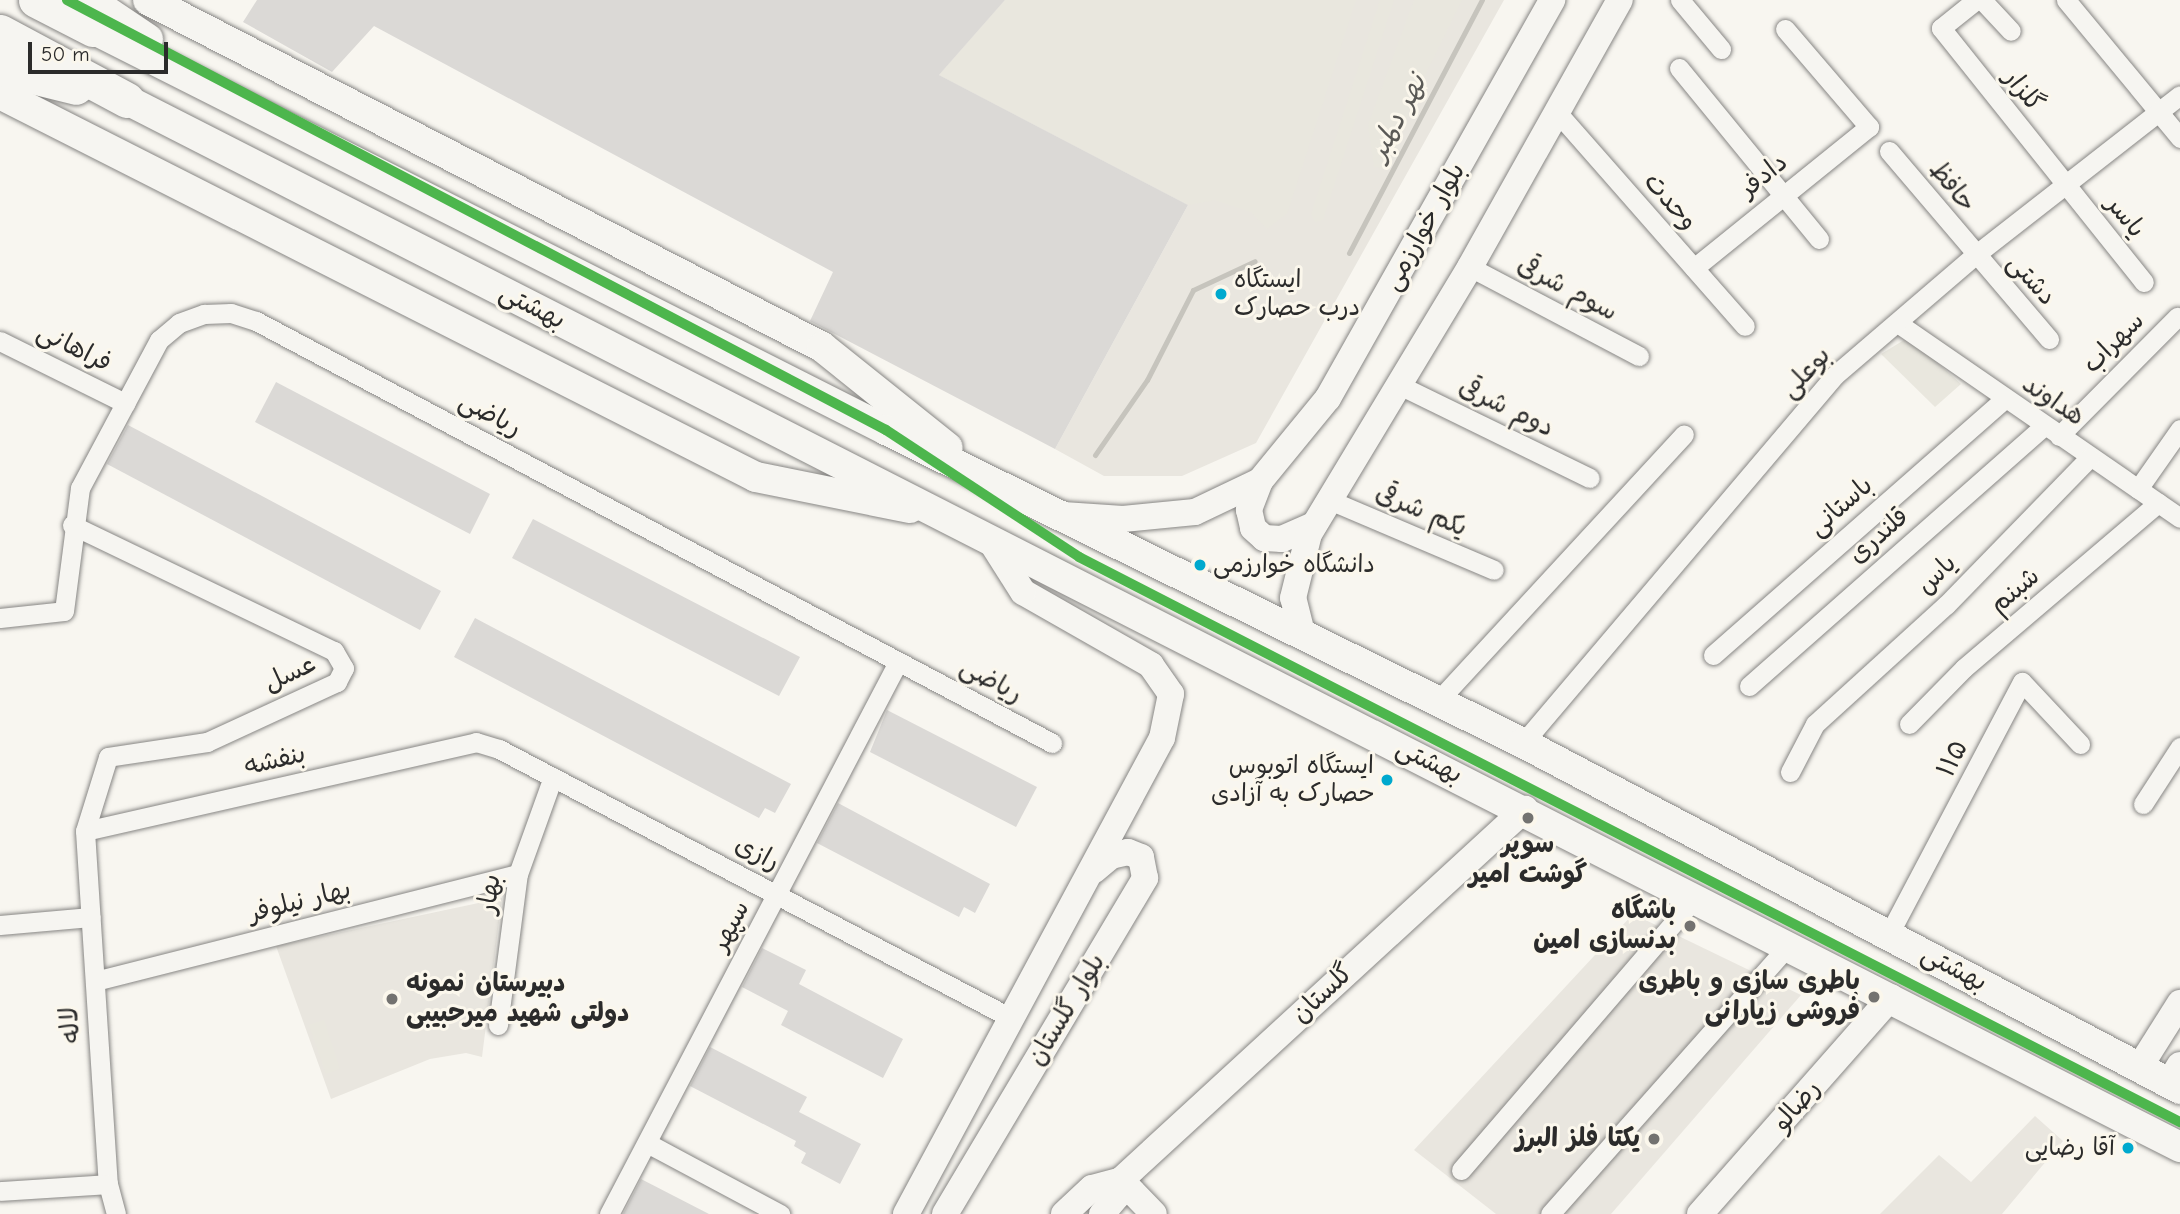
<!DOCTYPE html>
<meta charset="utf-8">
<style>
body{margin:0}
#map{position:relative;width:2180px;height:1214px;overflow:hidden;background:#f8f6f0;font-family:"Comic Neue","Playpen Sans Arabic",sans-serif}
div>[style]{position:absolute}
[style*='--x']{left:calc(var(--x)*1px);top:calc(var(--y)*1px);width:calc(var(--w)*1px);rotate:calc(var(--a)*1deg)}
.built>*{inset:0;background:#e9e6df}
.green>*{inset:0;background:#e9e7de}
.stream>*{height:5px;margin:-2.5px;padding:0 2.5px;transform-origin:2.5px;border-radius:2.5px;background:#c6c4bd}
.building>*{inset:0;background:#dbd9d6}
.roads{filter:drop-shadow(0 0 2px #878684) drop-shadow(0 0 2px #878684)}
.street>*{height:19px;margin:-9.5px;padding:0 9.5px;transform-origin:9.5px;border-radius:9.5px;background:#f6f5f1}
.secondary>*{height:26px;margin:-13px;padding:0 13px;transform-origin:13px;border-radius:13px;background:#f6f5f1}
.primary>*{height:30px;margin:-15px;padding:0 15px;transform-origin:15px;border-radius:15px;background:#f6f5f1}
.highway>*{height:35px;margin:-17.5px;padding:0 17.5px;transform-origin:17.5px;border-radius:17.5px;background:#f6f5f1}
.metro-1>*{height:10px;margin:-5px;padding:0 5px;transform-origin:5px;border-radius:5px;background:#4db64d}
.dots>*{width:19px;height:19px;translate:-50% -50%;box-sizing:border-box;border:4px solid #fbf7ec;border-radius:50%}
span{translate:-50% -50%;white-space:nowrap;text-align:center;line-height:1.15;-webkit-text-stroke:6px #fbf7ec;paint-order:stroke}
.bus-label{font-size:24px;color:#2b2b2b}
.left{translate:0 -50%;text-align:left}
.right{translate:-100% -50%;text-align:right}
.street-label{font-size:26px;color:#2b2b2b}
.poi-label{font-size:26px;color:#2b2b2b;font-weight:700}
.water-label{font-size:28px;color:#5a5956;font-style:italic}
.scale{position:absolute;left:28px;top:42px;width:140px;height:32px;box-sizing:border-box;border:4px solid #2b2b2b;border-top:0;padding-left:9px;font-size:21px;line-height:24px;white-space:nowrap;color:#2b2b2b;-webkit-text-stroke:5px #fbf7ec;paint-order:stroke}
</style>
<div id="map">
<div class="built">
<i style="clip-path:polygon(1005px 0,1504px 0,1256px 443px,1182px 476px,1104px 476px,1055px 449px,1188px 205px,939px 75px)"></i>
<i style="clip-path:polygon(502px 898px,482px 1057px,466px 1053px,430px 1059px,331px 1099px,276px 946px)"></i>
<i style="clip-path:polygon(1633px 914px,1801px 995px,1611px 1214px,1496px 1214px,1414px 1150px)"></i>
<i style="clip-path:polygon(2035px 1116px,2063px 1141px,2002px 1214px,1880px 1214px,1939px 1155px,1971px 1182px)"></i>
</div>
<div class="green">
<i style="clip-path:polygon(1005px 0,1356px 0,1287px 214px,1267px 229px,1251px 212px,1215px 200px,1188px 205px,939px 75px)"></i>
<i style="clip-path:polygon(1380px 0,1394px 0,1323px 220px,1315px 222px,1311px 214px)"></i>
<i style="clip-path:polygon(1414px 0,1462px 0,1414px 98px,1389px 168px,1374px 167px,1368px 125px)"></i>
<i style="clip-path:polygon(1909px 337px,1961px 384px,1935px 407px,1881px 354px)"></i>
<i style="clip-path:polygon(324px 1020px,340px 1069px,326px 1074px,309px 1025px)"></i>
</div>
<div class="stream">
<i style="--x:1349;--y:253;--w:286;--a:-62.3"></i>
<i style="--x:1095;--y:455;--w:91;--a:-55.3"></i>
<i style="--x:1147;--y:380;--w:101;--a:-62.9"></i>
<i style="--x:1193;--y:290;--w:68;--a:-25.1"></i>
</div>
<div class="building">
<i style="clip-path:polygon(257px 0,1005px 0,939px 75px,1188px 205px,1055px 449px,810px 321px,833px 272px,374px 26px,332px 72px,243px 22px)"></i>
<i style="clip-path:polygon(276px 382px,490px 494px,470px 534px,255px 422px)"></i>
<i style="clip-path:polygon(128px 425px,441px 591px,420px 630px,107px 464px)"></i>
<i style="clip-path:polygon(533px 519px,800px 657px,779px 696px,512px 558px)"></i>
<i style="clip-path:polygon(475px 618px,791px 784px,775px 813px,765px 808px,759px 818px,454px 657px)"></i>
<i style="clip-path:polygon(887px 710px,1037px 787px,1016px 827px,870px 752px)"></i>
<i style="clip-path:polygon(838px 803px,990px 884px,975px 913px,964px 907px,959px 917px,817px 843px)"></i>
<i style="clip-path:polygon(762px 948px,806px 970px,799px 984px,903px 1039px,883px 1078px,781px 1025px,788px 1011px,742px 987px)"></i>
<i style="clip-path:polygon(710px 1047px,807px 1097px,799px 1112px,861px 1144px,840px 1184px,801px 1163px,806px 1153px,794px 1146px,796px 1141px,690px 1086px)"></i>
<i style="clip-path:polygon(641px 1179px,709px 1214px,623px 1214px)"></i>
</div>
<div class="roads">
<div class="street">
<i style="--x:1680;--y:0;--w:64;--a:50.1"></i>
<i style="--x:1976;--y:0;--w:45;--a:141.3"></i>
<i style="--x:1941;--y:28;--w:325;--a:51.4"></i>
<i style="--x:1982;--y:0;--w:42;--a:46.9"></i>
<i style="--x:2066;--y:0;--w:179;--a:50.4"></i>
<i style="--x:1679;--y:68;--w:221;--a:50.7"></i>
<i style="--x:1556;--y:111;--w:286;--a:48.7"></i>
<i style="--x:1889;--y:151;--w:247;--a:49.6"></i>
<i style="--x:1470;--y:267;--w:191;--a:27.8"></i>
<i style="--x:1694;--y:268;--w:225;--a:-38.9"></i>
<i style="--x:1869;--y:127;--w:129;--a:-130.6"></i>
<i style="--x:1899;--y:324;--w:341;--a:34.6"></i>
<i style="--x:0;--y:341;--w:140;--a:26.4"></i>
<i style="--x:1399;--y:385;--w:212;--a:26"></i>
<i style="--x:2059;--y:436;--w:168;--a:-45.2"></i>
<i style="--x:2138;--y:489;--w:73;--a:-55"></i>
<i style="--x:1327;--y:499;--w:181;--a:23"></i>
<i style="--x:72;--y:525;--w:291;--a:25.7"></i>
<i style="--x:334;--y:651;--w:20;--a:60"></i>
<i style="--x:344;--y:668;--w:16;--a:117"></i>
<i style="--x:337;--y:682;--w:143;--a:155.2"></i>
<i style="--x:207;--y:742;--w:100;--a:171.4"></i>
<i style="--x:108;--y:757;--w:77;--a:107.3"></i>
<i style="--x:85;--y:831;--w:354;--a:86.3"></i>
<i style="--x:108;--y:1184;--w:31;--a:75"></i>
<i style="--x:0;--y:618;--w:64;--a:-6.2"></i>
<i style="--x:64;--y:611;--w:124;--a:-82.6"></i>
<i style="--x:80;--y:488;--w:168;--a:-61.9"></i>
<i style="--x:159;--y:340;--w:26;--a:-40"></i>
<i style="--x:179;--y:323;--w:27;--a:-20"></i>
<i style="--x:204;--y:314;--w:27;--a:-2"></i>
<i style="--x:231;--y:313;--w:26;--a:18"></i>
<i style="--x:256;--y:321;--w:901;--a:27.93"></i>
<i style="--x:1713;--y:655;--w:388;--a:-41.3"></i>
<i style="--x:1749;--y:686;--w:393;--a:-41.4"></i>
<i style="--x:1437;--y:702;--w:364;--a:-47.3"></i>
<i style="--x:1909;--y:724;--w:78;--a:-45.5"></i>
<i style="--x:1964;--y:668;--w:255;--a:-40.4"></i>
<i style="--x:1523;--y:743;--w:482;--a:-49.7"></i>
<i style="--x:1835;--y:375;--w:183;--a:-40.6"></i>
<i style="--x:1974;--y:256;--w:261;--a:-38"></i>
<i style="--x:1790;--y:772;--w:54;--a:-62.5"></i>
<i style="--x:1815;--y:724;--w:177;--a:-42.3"></i>
<i style="--x:1946;--y:605;--w:206;--a:-45.8"></i>
<i style="--x:2143;--y:804;--w:68;--a:-57"></i>
<i style="--x:85;--y:831;--w:401;--a:-12.8"></i>
<i style="--x:476;--y:742;--w:24;--a:17"></i>
<i style="--x:499;--y:749;--w:578;--a:27.72"></i>
<i style="--x:0;--y:925;--w:91;--a:-5"></i>
<i style="--x:1889;--y:934;--w:285;--a:-62.2"></i>
<i style="--x:2022;--y:682;--w:85;--a:46.9"></i>
<i style="--x:95;--y:981;--w:436;--a:-14.2"></i>
<i style="--x:498;--y:1025;--w:152;--a:-82.5"></i>
<i style="--x:518;--y:874;--w:103;--a:-70.2"></i>
<i style="--x:647;--y:1143;--w:151;--a:28.1"></i>
<i style="--x:1461;--y:1170;--w:362;--a:-49.3"></i>
<i style="--x:0;--y:1191;--w:108;--a:-3.7"></i>
<i style="--x:609;--y:1214;--w:623;--a:-62.37"></i>
<i style="--x:1550;--y:1214;--w:357;--a:-48.4"></i>
</div>
<div class="secondary">
<i style="--x:1260;--y:481;--w:31;--a:111"></i>
<i style="--x:1249;--y:510;--w:18;--a:77"></i>
<i style="--x:1253;--y:528;--w:15;--a:42"></i>
<i style="--x:1264;--y:538;--w:18;--a:3"></i>
<i style="--x:1282;--y:539;--w:35;--a:-24"></i>
<i style="--x:1063;--y:515;--w:60;--a:3.8"></i>
<i style="--x:1123;--y:519;--w:72;--a:-5.6"></i>
<i style="--x:1195;--y:512;--w:72;--a:-25.5"></i>
<i style="--x:1260;--y:481;--w:107;--a:-50.7"></i>
<i style="--x:1328;--y:398;--w:457;--a:-60.6"></i>
<i style="--x:1302;--y:633;--w:36;--a:-104"></i>
<i style="--x:1293;--y:598;--w:66;--a:-76"></i>
<i style="--x:1309;--y:534;--w:312;--a:-58.9"></i>
<i style="--x:1470;--y:267;--w:306;--a:-60.7"></i>
<i style="--x:2139;--y:1068;--w:77;--a:-57.8"></i>
<i style="--x:2169;--y:1083;--w:21;--a:-59"></i>
<i style="--x:1121;--y:1180;--w:47;--a:45.9"></i>
<i style="--x:906;--y:1214;--w:540;--a:-61.73"></i>
<i style="--x:1162;--y:738;--w:45;--a:-78.4"></i>
<i style="--x:1171;--y:694;--w:35;--a:-125"></i>
<i style="--x:1151;--y:665;--w:147;--a:-150.3"></i>
<i style="--x:1023;--y:592;--w:62;--a:-122.4"></i>
<i style="--x:945;--y:1214;--w:391;--a:-59.2"></i>
<i style="--x:1145;--y:878;--w:21;--a:-101"></i>
<i style="--x:1141;--y:857;--w:14;--a:-159"></i>
<i style="--x:1128;--y:852;--w:17;--a:167"></i>
<i style="--x:1111;--y:856;--w:23;--a:140"></i>
<i style="--x:1064;--y:1214;--w:38;--a:-43"></i>
<i style="--x:1092;--y:1188;--w:30;--a:-15"></i>
<i style="--x:1102;--y:1214;--w:23;--a:-50"></i>
<i style="--x:1117;--y:1196;--w:16;--a:-76"></i>
<i style="--x:1121;--y:1180;--w:549;--a:-42.56"></i>
<i style="--x:1700;--y:1214;--w:289;--a:-48.6"></i>
</div>
<div class="primary">
<i style="--x:90;--y:0;--w:70;--a:33.9"></i>
<i style="--x:148;--y:0;--w:758;--a:27.24"></i>
<i style="--x:822;--y:347;--w:161;--a:38.7"></i>
<i style="--x:93;--y:29;--w:889;--a:26.82"></i>
<i style="--x:886;--y:430;--w:710;--a:26.17"></i>
<i style="--x:1523;--y:743;--w:743;--a:27.77"></i>
<i style="--x:0;--y:94;--w:847;--a:26.87"></i>
<i style="--x:756;--y:477;--w:157;--a:11.4"></i>
<i style="--x:127;--y:100;--w:2305;--a:27.02"></i>
</div>
<div class="highway">
<i style="--x:36;--y:0;--w:64;--a:27"></i>
<i style="--x:0;--y:32;--w:144;--a:28.2"></i>
<i style="--x:0;--y:68;--w:78;--a:14"></i>
</div>
</div>
<div class="metro-1">
<i style="--x:67;--y:0;--w:925;--a:27.7"></i>
<i style="--x:886;--y:430;--w:231;--a:33.3"></i>
<i style="--x:1079;--y:557;--w:1238;--a:27.17"></i>
</div>
<div class="dots">
<i style="left:1221px;top:294px;background:#00a9ce"></i>
<i style="left:1200px;top:565px;background:#00a9ce"></i>
<i style="left:1387px;top:780px;background:#00a9ce"></i>
<i style="left:1528px;top:818px;background:#737270"></i>
<i style="left:1690px;top:926px;background:#737270"></i>
<i style="left:1874px;top:997px;background:#737270"></i>
<i style="left:392px;top:999px;background:#737270"></i>
<i style="left:1654px;top:1139px;background:#737270"></i>
<i style="left:2128px;top:1148px;background:#00a9ce"></i>
</div>
<div class="bus-label">
<span class="left" style="left:1234px;top:294px">ایستگاه<br>درب حصارک</span>
<span class="left" style="left:1213px;top:565px">دانشگاه خوارزمی</span>
<span class="right" style="left:1374px;top:780px">ایستگاه اتوبوس<br>حصارک به آزادی</span>
<span class="right" style="left:2115px;top:1148px">آقا رضایی</span>
</div>
<div class="street-label">
<span style="left:2023px;top:91px;rotate:51deg">گلزار</span>
<span style="left:1764px;top:176px;rotate:-39deg">دادفر</span>
<span style="left:1952px;top:187px;rotate:51deg">حافظ</span>
<span style="left:1670px;top:202px;rotate:49deg">وحدت</span>
<span style="left:2125px;top:217px;rotate:51deg">یاسر</span>
<span style="left:1425px;top:227px;rotate:-61deg">بلوار خوارزمی</span>
<span style="left:2031px;top:280px;rotate:48deg">دشتی</span>
<span style="left:1567px;top:289px;rotate:28deg">سوم شرقی</span>
<span style="left:532px;top:307px;rotate:27deg">بهشتى</span>
<span style="left:2114px;top:343px;rotate:-45deg">سهراب</span>
<span style="left:74px;top:348px;rotate:26deg">فراهانی</span>
<span style="left:1806px;top:373px;rotate:-47deg">بوعلی</span>
<span style="left:2053px;top:401px;rotate:34deg">هداوند</span>
<span style="left:1506px;top:408px;rotate:26deg">دوم شرقی</span>
<span style="left:490px;top:415px;rotate:28deg">ریاضی</span>
<span style="left:1841px;top:507px;rotate:-41deg">باستانی</span>
<span style="left:1421px;top:511px;rotate:23deg">یکم شرقی</span>
<span style="left:1879px;top:536px;rotate:-41deg">قلندری</span>
<span style="left:1937px;top:575px;rotate:-45deg">یاس</span>
<span style="left:2015px;top:591px;rotate:-40deg">شبنم</span>
<span style="left:290px;top:674px;rotate:-25deg">عسل</span>
<span style="left:991px;top:681px;rotate:28deg">ریاضی</span>
<span style="left:1953px;top:759px;rotate:-63deg">۱۱۵</span>
<span style="left:275px;top:761px;rotate:-13deg">بنفشه</span>
<span style="left:1429px;top:762px;rotate:26deg">بهشتی</span>
<span style="left:757px;top:854px;rotate:27deg">رازی</span>
<span style="left:490px;top:894px;rotate:-81deg">بهار</span>
<span style="left:300px;top:902px;rotate:-14deg">بهار نیلوفر</span>
<span style="left:731px;top:926px;rotate:-62deg">سپهر</span>
<span style="left:1954px;top:969px;rotate:28deg">بهشتی</span>
<span style="left:1323px;top:994px;rotate:-43deg">گلستان</span>
<span style="left:1067px;top:1010px;rotate:-59deg">بلوار گلستان</span>
<span style="left:71px;top:1025px;rotate:-94deg">لاله</span>
<span style="left:1797px;top:1106px;rotate:-49deg">رضالو</span>
</div>
<div class="poi-label">
<span style="left:1528px;top:860px">سوپر<br>گوشت امیر</span>
<span class="right" style="left:1676px;top:926px">باشگاه<br>بدنسازی امین</span>
<span class="right" style="left:1860px;top:997px">باطری سازی و باطری<br>فروشی زیارانی</span>
<span class="left" style="left:406px;top:999px">دبیرستان نمونه<br>دولتی شهید میرحبیبی</span>
<span class="right" style="left:1640px;top:1139px">یکتا فلز البرز</span>
</div>
<div class="water-label">
<span style="left:1397px;top:117px;rotate:-62deg">نهر دلمبر</span>
</div>
<div class="scale">50 m</div>
</div>
